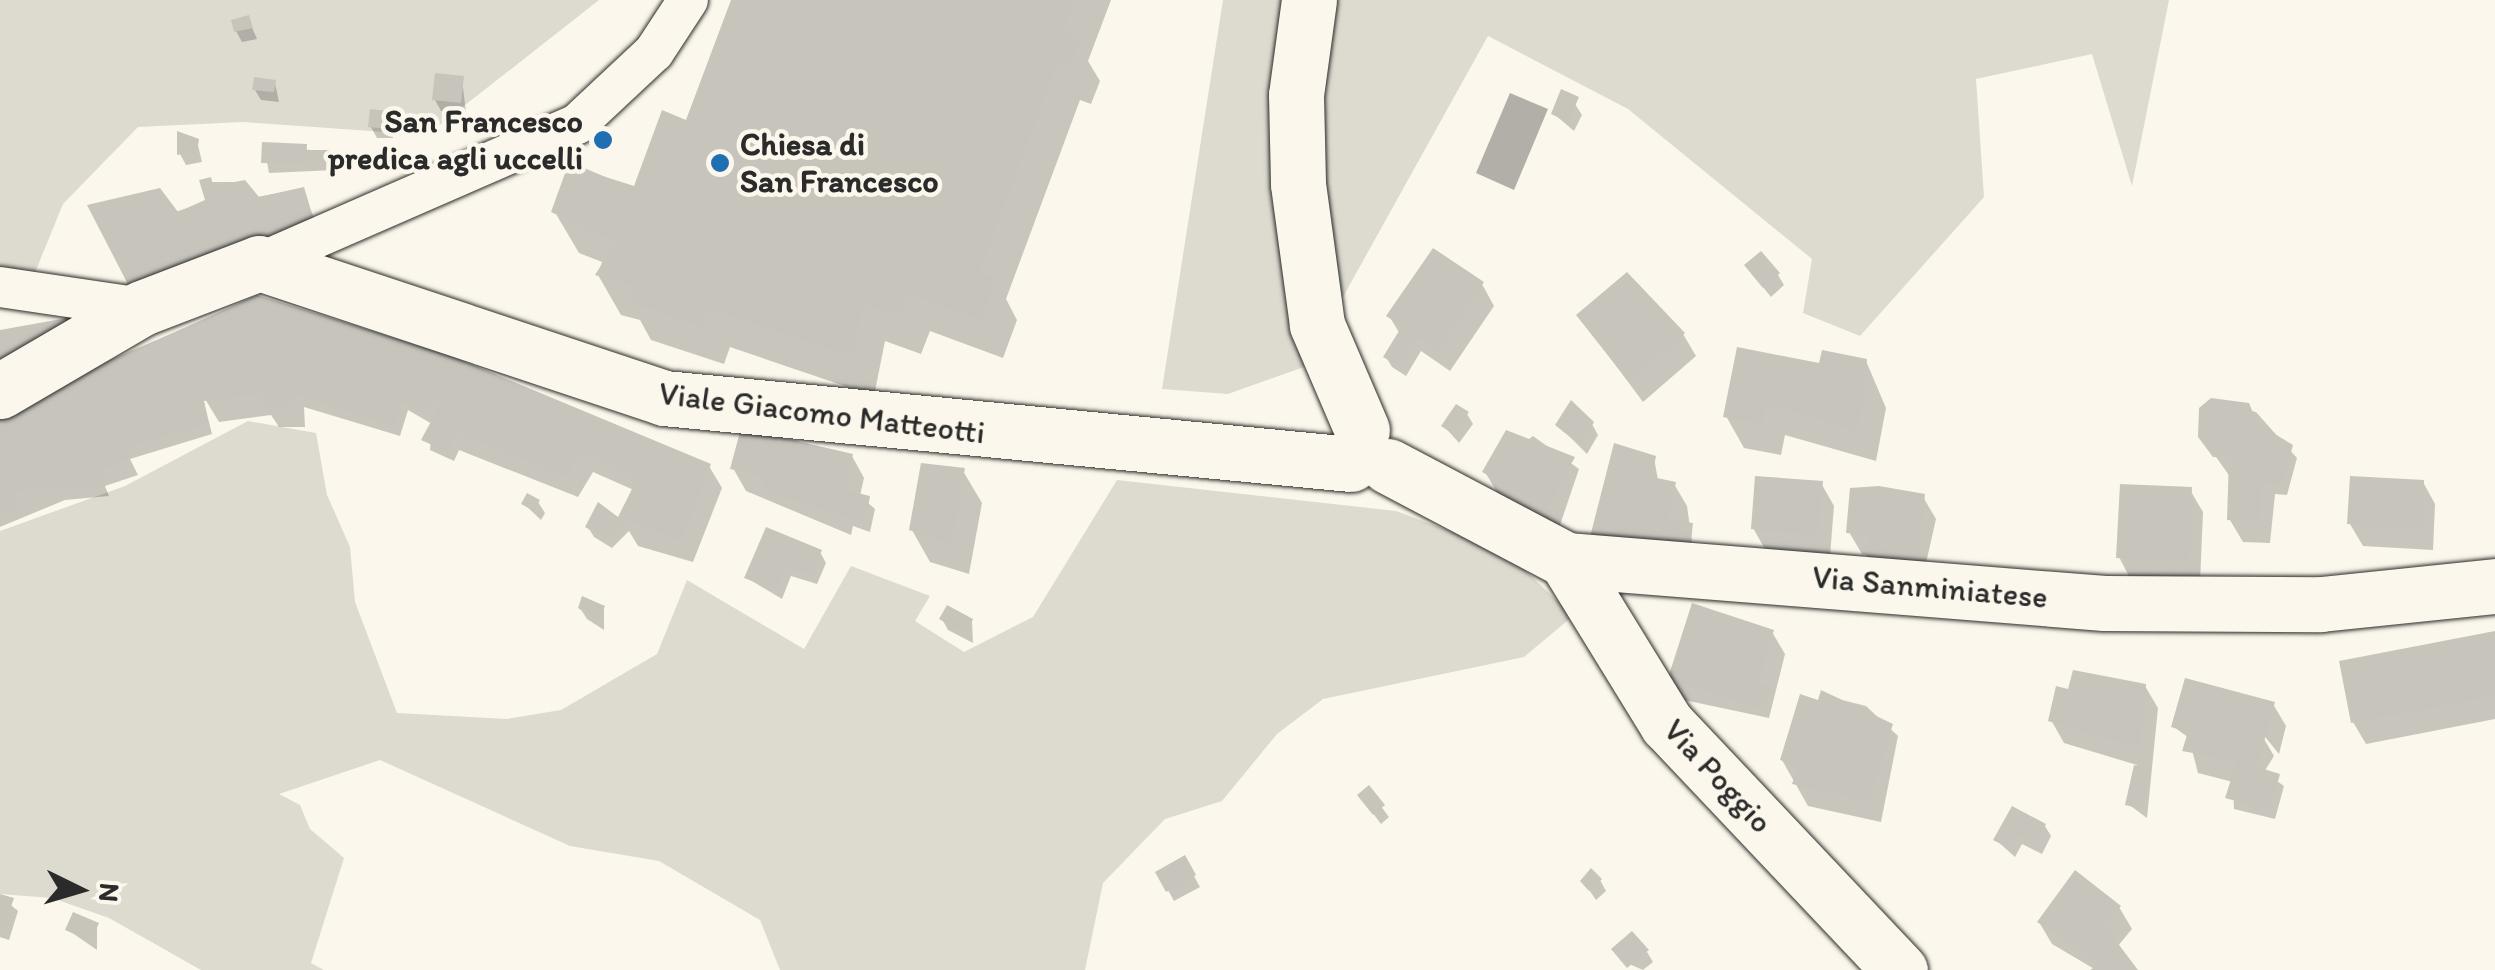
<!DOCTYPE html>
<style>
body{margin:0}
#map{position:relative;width:2495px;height:970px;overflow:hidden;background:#fbf7ec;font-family:Itim,sans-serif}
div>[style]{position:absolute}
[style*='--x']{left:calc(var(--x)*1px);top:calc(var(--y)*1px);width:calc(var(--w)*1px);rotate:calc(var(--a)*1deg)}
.green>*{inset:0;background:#dddad0}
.water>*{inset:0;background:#b1afa7}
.shadow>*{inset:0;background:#0003}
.building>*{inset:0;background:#c7c4bc}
.roads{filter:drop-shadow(0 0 2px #2b2b2b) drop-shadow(0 0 2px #2b2b2b)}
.street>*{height:40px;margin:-20px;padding:0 20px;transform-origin:20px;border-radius:20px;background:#fbf7ec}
.secondary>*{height:55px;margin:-27.5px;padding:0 27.5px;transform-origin:27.5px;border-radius:27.5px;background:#fbf7ec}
.dots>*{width:28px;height:28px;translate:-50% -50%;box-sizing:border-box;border:5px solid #fbf7ec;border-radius:50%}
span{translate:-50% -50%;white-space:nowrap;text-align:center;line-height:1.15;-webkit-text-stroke:9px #fbf7ec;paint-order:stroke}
.poi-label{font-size:32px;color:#2b2b2b;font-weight:700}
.right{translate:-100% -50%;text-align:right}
.left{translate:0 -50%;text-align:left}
.street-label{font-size:32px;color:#2b2b2b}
.north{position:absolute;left:30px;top:840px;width:100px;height:100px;-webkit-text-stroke:8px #fbf7ec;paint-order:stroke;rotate:95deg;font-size:28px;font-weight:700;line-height:40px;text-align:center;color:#2b2b2b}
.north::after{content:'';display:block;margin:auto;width:35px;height:45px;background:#2b2b2b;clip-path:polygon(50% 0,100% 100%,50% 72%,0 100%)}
</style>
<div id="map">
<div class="green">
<i style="clip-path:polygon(0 0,599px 0,427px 135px,243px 122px,138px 127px,63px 204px,34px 275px,0 267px)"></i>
<i style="clip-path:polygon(1223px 0,2169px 0,2132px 186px,2092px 54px,1976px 79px,1984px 197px,1860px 336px,1803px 313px,1812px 259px,1628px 109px,1488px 36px,1304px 367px,1228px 394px,1162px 389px)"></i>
<i style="clip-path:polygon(248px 421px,316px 433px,327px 495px,350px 547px,355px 602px,397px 713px,507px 719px,561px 710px,657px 654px,687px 580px,804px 649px,851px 566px,930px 596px,915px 621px,964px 652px,1033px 617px,1117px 480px,1396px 511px,1506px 552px,1573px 616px,1524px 657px,1323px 699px,1277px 734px,1222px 801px,1165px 819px,1103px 883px,1085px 970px,780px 970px,760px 920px,659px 861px,570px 846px,380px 760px,279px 794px,300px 805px,310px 829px,344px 858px,311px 963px,324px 970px,201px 970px,109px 918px,52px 898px,0 894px,0 531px,125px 486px)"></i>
</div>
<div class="water">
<i style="clip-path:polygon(1510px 93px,1548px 109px,1514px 190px,1476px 173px)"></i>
</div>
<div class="shadow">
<i style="clip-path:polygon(734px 0,1111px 0,1088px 61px,1100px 81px,1091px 104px,1080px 100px,1006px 299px,1017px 320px,1003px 358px,930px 331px,921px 354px,885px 341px,874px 396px,730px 347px,724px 364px,651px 340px,640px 320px,621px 315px,598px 275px,602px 262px,579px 253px,556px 214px,573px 163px,635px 190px,688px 123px)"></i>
<i style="clip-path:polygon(248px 18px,257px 39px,242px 42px,236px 31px)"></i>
<i style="clip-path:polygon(462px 79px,466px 113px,441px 111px,435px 100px)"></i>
<i style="clip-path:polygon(275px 83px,279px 102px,261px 100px,255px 90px)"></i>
<i style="clip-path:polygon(1575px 104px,1582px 115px,1574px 131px,1554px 114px)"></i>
<i style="clip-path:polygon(388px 113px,393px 138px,377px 138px,371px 127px)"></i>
<i style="clip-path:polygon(197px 141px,202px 162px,186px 165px,180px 154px)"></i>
<i style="clip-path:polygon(264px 145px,329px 152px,334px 170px,269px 173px)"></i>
<i style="clip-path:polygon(203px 182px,243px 182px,251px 198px,302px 189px,326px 247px,172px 213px,209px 201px)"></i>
<i style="clip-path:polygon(1778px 275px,1784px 285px,1771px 297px,1754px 276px)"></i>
<i style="clip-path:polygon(1482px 284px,1494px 306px,1450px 371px,1421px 351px,1406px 376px,1392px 367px,1386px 357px,1400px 334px,1389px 316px)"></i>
<i style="clip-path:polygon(257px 297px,709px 466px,722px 488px,693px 562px,638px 546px,629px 531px,612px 548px,594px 537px,588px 527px,625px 523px,636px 491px,593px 472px,578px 497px,459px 450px,454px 461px,430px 450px,432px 424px,408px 410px,400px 436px,304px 407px,305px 427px,279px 427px,271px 415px,219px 422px,202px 394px,212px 434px,130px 459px,138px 475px,105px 486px,109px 496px,65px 500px,0 527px,0 333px,66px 320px,7px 404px)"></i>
<i style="clip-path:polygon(1579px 316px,1683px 334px,1696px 356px,1643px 402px)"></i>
<i style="clip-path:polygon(1866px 361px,1886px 408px,1876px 461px,1785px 435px,1781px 455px,1744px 448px,1726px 416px,1825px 367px)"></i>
<i style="clip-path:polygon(2211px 401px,2256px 412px,2297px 458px,2287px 495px,2275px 494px,2270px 543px,2243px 542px,2230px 520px,2231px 478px,2201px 436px)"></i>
<i style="clip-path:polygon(1467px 414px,1473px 424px,1459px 443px,1444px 426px)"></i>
<i style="clip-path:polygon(1592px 424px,1598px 435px,1587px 454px,1558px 425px)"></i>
<i style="clip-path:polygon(1533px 436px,1579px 469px,1559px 528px,1498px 494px,1485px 472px)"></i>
<i style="clip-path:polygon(852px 456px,864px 478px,860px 496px,875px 509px,870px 532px,853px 526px,851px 535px,746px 491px,733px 468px)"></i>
<i style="clip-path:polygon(1654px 458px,1658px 480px,1674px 484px,1687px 506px,1695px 563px,1606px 559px)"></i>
<i style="clip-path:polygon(963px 471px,982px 503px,969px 574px,930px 562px,912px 530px)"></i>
<i style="clip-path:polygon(2423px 482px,2435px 504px,2433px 550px,2363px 546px,2350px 524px)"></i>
<i style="clip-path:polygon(1821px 483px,1834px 506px,1830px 556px,1766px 551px,1753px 528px)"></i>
<i style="clip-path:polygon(2190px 490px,2203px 512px,2200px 583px,2131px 580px,2119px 557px)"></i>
<i style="clip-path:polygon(1923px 497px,1936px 519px,1924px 572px,1862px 554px,1849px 532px)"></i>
<i style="clip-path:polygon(538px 502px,545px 513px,541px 520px,524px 504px)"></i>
<i style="clip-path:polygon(820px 552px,826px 563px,817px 584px,791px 576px,782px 599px,747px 578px)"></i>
<i style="clip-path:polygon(580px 608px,604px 608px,604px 630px,587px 619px)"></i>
<i style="clip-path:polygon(942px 619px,972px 621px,973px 643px,948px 630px)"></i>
<i style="clip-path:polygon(1772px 632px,1785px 654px,1769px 718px,1684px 700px,1671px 678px)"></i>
<i style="clip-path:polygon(2495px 633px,2495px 719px,2366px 744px,2353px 722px)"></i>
<i style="clip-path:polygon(2145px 686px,2158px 708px,2147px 818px,2128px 804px,2137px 765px,2064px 743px,2051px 720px,2070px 692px)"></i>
<i style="clip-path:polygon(1822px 695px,1866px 706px,1898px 736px,1881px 822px,1808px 806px,1782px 760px)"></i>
<i style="clip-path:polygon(2273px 704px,2286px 726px,2279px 754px,2257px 727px,2274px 756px,2264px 772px,2284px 786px,2275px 819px,2234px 809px,2233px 782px,2198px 773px,2189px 738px,2174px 727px)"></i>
<i style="clip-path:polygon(1368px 789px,1389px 817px,1381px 824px,1360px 796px)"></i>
<i style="clip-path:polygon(2045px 826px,2051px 836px,2042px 854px,2022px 844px,2015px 857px,1996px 840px)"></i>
<i style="clip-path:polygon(1184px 858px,1200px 887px,1174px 901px,1158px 872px)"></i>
<i style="clip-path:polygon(1600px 880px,1606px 891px,1596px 900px,1583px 881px)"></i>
<i style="clip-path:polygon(0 896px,18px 911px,9px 940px,0 937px)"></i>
<i style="clip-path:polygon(2119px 907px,2132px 929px,2118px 946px,2135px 970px,2096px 970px,2052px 944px,2039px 922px)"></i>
<i style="clip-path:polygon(97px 925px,97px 950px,68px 930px)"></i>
<i style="clip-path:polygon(1647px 952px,1653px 962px,1643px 970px,1620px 960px)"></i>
</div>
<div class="building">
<i style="clip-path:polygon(731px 0,1074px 0,1062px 33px,1079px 39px,1069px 66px,1058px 62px,979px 272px,996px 278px,981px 320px,907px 293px,898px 316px,863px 303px,852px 357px,708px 308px,701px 326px,626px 300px,632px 285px,595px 275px,616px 242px,551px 212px,568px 165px,634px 186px,662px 110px,686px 120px)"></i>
<i style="clip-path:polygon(249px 15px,253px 28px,234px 32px,231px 20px)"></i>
<i style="clip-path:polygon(435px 73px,464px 76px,461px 103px,432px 100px)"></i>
<i style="clip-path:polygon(254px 77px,276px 80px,274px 92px,252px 90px)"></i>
<i style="clip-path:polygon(1561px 89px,1579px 97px,1568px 122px,1551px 114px)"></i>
<i style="clip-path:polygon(370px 109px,389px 111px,388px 129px,368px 127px)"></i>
<i style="clip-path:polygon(177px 131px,199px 139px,197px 152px,177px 155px)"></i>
<i style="clip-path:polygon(262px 142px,307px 144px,306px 164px,261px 163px)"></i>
<i style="clip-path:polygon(307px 150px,331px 150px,329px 160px,307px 160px)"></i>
<i style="clip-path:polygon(211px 177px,213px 186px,245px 180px,259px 197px,304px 187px,315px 224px,134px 296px,87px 205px,160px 188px,178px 212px,205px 200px,199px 180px)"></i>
<i style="clip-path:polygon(1433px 248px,1484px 282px,1437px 351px,1418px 338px,1400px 367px,1383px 357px,1402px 326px,1386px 316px)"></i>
<i style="clip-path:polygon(1761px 251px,1780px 273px,1763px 288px,1744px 265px)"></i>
<i style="clip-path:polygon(1627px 272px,1685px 333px,1629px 382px,1576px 315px)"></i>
<i style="clip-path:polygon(257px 295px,449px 355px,711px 464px,681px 541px,630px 521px,606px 539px,585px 527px,598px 502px,618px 517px,638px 477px,580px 451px,566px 476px,457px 433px,448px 452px,421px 440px,440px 405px,431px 400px,424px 415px,402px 401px,395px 427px,293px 393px,294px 405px,263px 406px,263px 393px,204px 401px,208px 423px,126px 448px,130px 458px,99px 470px,105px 486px,12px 491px,17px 508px,0 514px,0 411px)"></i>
<i style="clip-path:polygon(67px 318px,75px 337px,0 376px,0 330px)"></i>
<i style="clip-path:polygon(1737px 347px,1819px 363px,1822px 350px,1867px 359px,1858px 431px,1767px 404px,1763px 424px,1723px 417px)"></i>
<i style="clip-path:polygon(2211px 398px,2249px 403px,2257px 423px,2293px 445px,2282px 485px,2262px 483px,2259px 522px,2227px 520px,2229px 457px,2213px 457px,2198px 437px,2199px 408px)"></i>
<i style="clip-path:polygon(1571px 400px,1594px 422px,1580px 445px,1555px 425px)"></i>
<i style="clip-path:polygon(1456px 404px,1469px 412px,1453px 434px,1441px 426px)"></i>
<i style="clip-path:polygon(741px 428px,853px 454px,845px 490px,870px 496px,865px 523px,761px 490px,767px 477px,730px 469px)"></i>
<i style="clip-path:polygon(1506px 430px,1575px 457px,1547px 508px,1482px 472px)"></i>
<i style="clip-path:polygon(1614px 443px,1656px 456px,1652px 477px,1676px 482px,1668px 520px,1693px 523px,1690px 553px,1590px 537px)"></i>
<i style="clip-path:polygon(921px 463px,965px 468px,951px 544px,909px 530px)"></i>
<i style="clip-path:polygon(1755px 476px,1823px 481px,1818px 535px,1751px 529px)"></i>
<i style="clip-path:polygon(2350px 476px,2424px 480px,2422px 529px,2347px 524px)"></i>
<i style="clip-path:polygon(2120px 484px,2192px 487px,2189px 562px,2116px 558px)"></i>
<i style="clip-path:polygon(1879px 486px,1925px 494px,1919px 562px,1867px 558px,1869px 535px,1846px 533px,1850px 488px)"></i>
<i style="clip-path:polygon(527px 493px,540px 500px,534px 511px,521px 504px)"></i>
<i style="clip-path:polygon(766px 527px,822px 550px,811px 575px,785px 567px,776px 590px,744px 578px)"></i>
<i style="clip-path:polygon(582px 596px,605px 606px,598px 621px,578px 608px)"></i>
<i style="clip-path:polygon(1692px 603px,1774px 630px,1758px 683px,1771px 687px,1763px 709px,1668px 678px)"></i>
<i style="clip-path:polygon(947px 605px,973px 619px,967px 634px,939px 619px)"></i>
<i style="clip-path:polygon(2495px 631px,2495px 695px,2351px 723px,2339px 661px)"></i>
<i style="clip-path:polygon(2073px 670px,2146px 684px,2139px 748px,2048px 721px,2056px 686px,2068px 689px)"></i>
<i style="clip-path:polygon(2185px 678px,2275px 702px,2257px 767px,2280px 774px,2270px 810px,2225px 798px,2237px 761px,2182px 751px,2188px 732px,2171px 727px)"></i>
<i style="clip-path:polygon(1821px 690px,1893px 724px,1869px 801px,1792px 784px,1798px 766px,1780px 760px,1800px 694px,1818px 700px)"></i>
<i style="clip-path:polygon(2134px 765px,2151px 768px,2142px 809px,2125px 805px)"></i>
<i style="clip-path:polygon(1369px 785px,1385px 805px,1373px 815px,1357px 795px)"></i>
<i style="clip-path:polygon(2012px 806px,2046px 824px,2036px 844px,2016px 835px,2009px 848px,1993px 840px)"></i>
<i style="clip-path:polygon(1185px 855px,1196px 875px,1166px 892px,1155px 872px)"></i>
<i style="clip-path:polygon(1591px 868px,1602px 879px,1589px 891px,1580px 881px)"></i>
<i style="clip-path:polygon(2075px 870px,2121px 906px,2104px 925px,2138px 970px,2090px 970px,2098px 965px,2083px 950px,2037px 922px)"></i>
<i style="clip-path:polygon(0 894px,14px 898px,3px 930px,0 929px)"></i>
<i style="clip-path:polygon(73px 912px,99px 923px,91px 941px,65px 930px)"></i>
<i style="clip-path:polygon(1632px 931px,1649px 950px,1627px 968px,1611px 949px)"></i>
</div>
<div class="roads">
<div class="street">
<i style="--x:259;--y:263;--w:347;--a:-23.6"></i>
<i style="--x:577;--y:124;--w:105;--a:-43.1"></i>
<i style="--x:654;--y:52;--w:62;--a:-56.8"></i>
<i style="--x:0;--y:287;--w:144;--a:8.4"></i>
</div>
<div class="secondary">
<i style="--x:1309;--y:0;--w:96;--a:97.8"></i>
<i style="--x:1296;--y:95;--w:89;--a:88.7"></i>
<i style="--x:1298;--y:184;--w:142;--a:82.3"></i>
<i style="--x:1317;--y:325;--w:114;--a:66.8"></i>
<i style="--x:0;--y:391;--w:164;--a:-30.3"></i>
<i style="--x:142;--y:308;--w:125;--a:-21"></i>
<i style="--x:259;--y:263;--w:427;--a:18.4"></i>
<i style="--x:664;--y:398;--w:690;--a:5.49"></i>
<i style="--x:1388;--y:466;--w:201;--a:27.8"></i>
<i style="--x:1566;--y:560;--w:540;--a:4.57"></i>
<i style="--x:2104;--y:603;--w:217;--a:0.3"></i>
<i style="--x:2321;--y:604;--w:175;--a:-5.9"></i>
<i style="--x:1566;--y:560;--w:193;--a:58.4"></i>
<i style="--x:1667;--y:724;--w:339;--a:46.6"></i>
</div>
</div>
<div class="dots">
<i style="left:603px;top:140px;background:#1f6fb2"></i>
<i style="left:720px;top:163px;background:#1f6fb2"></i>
</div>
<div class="poi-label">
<span class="right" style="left:583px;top:140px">San Francesco<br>predica agli uccelli</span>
<span class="left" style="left:740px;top:163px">Chiesa di<br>San Francesco</span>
</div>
<div class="street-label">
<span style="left:822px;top:413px;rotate:7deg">Viale Giacomo Matteotti</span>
<span style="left:1930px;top:587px;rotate:5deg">Via Sanminiatese</span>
<span style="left:1718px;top:776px;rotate:47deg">Via Poggio</span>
</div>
<div class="north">N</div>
</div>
